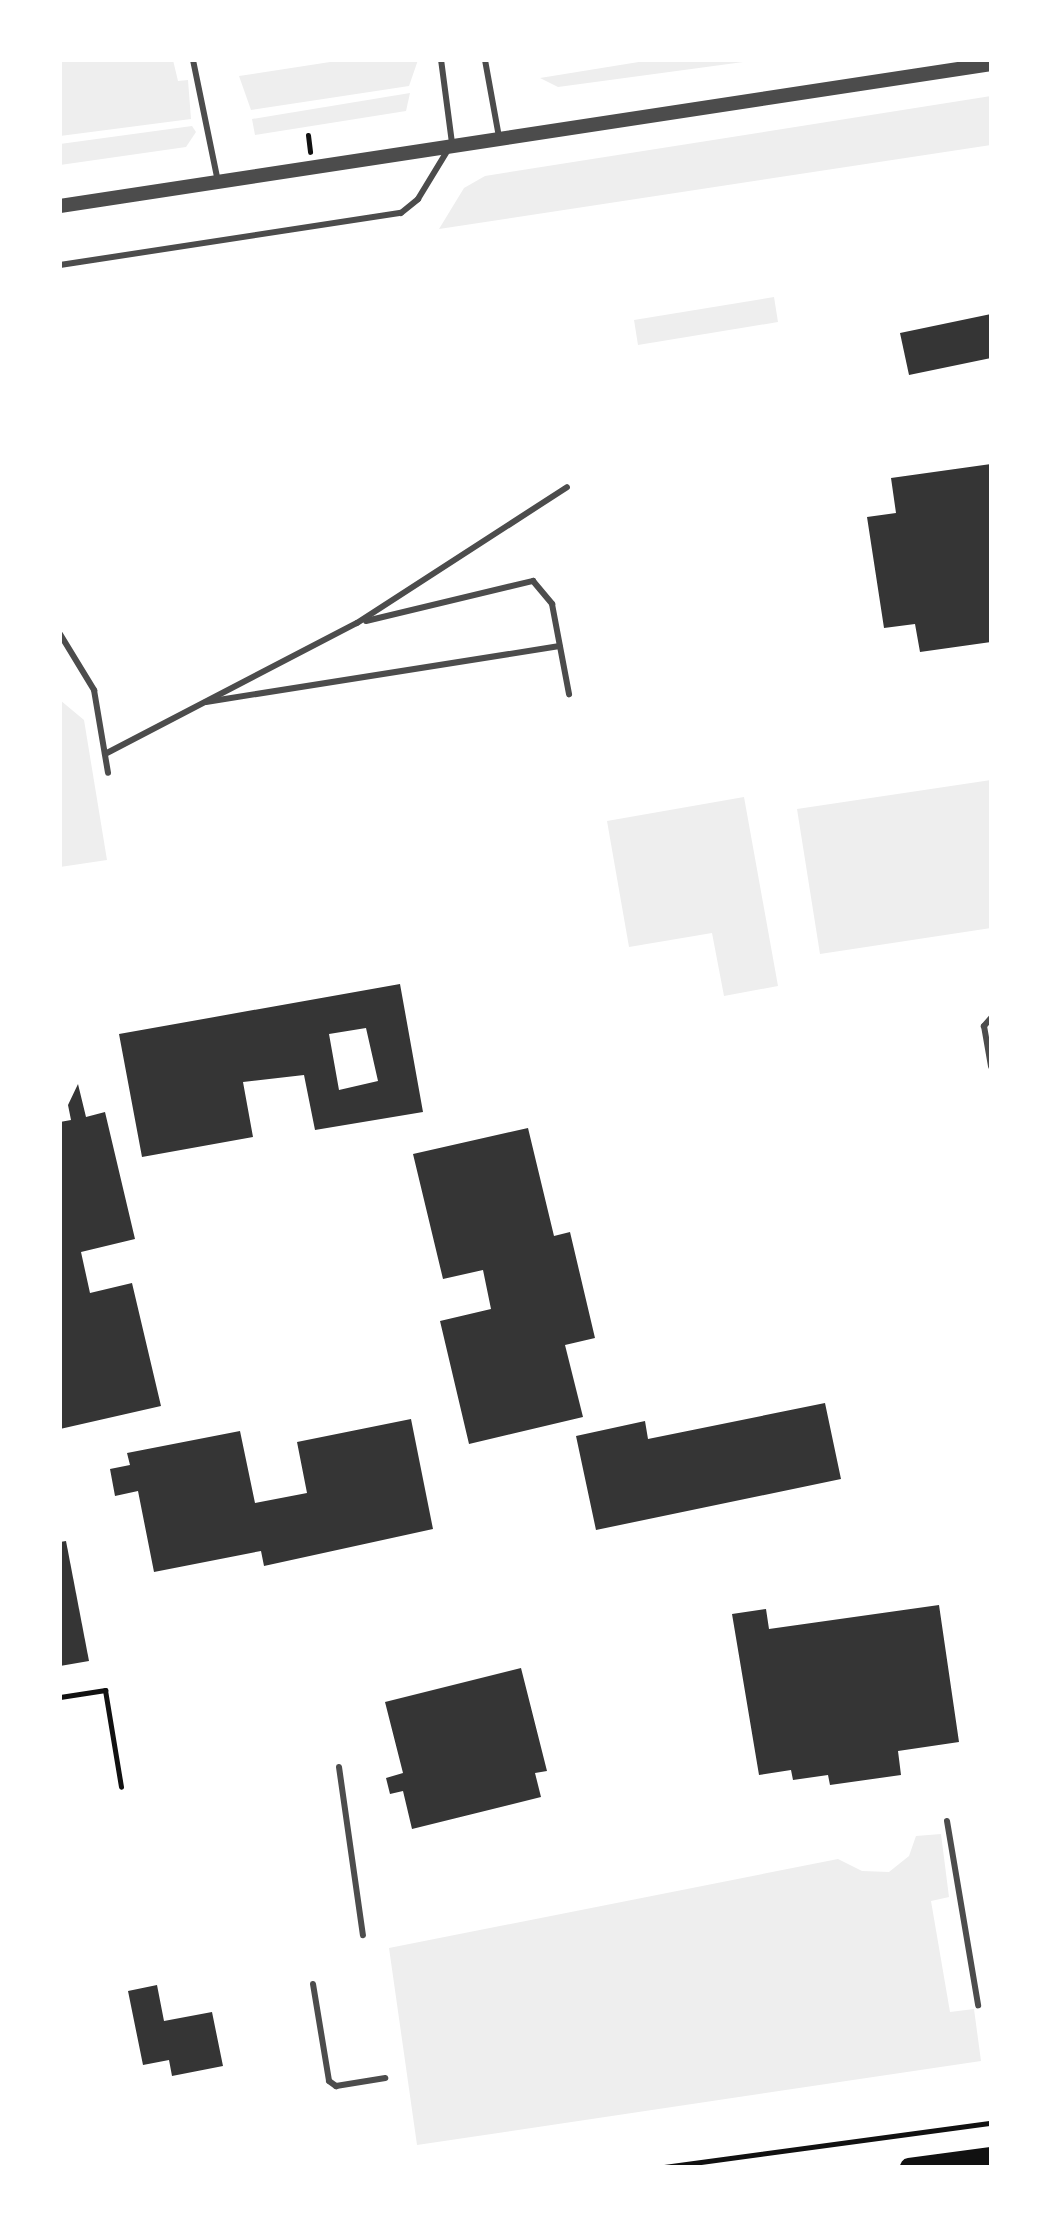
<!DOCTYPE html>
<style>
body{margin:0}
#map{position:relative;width:1051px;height:2227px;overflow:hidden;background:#fff;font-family:Poppins,sans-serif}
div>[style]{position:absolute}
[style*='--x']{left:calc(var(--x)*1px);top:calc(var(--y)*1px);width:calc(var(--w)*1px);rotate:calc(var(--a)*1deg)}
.green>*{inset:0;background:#eee}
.building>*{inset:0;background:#353535}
.path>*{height:5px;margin:-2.5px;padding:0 2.5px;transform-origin:2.5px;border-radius:2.5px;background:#111}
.service>*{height:6px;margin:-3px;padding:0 3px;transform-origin:3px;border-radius:3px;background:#4c4c4c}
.tertiary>*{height:14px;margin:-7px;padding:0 7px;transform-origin:7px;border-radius:7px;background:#4c4c4c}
.primary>*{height:18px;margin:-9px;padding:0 9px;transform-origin:9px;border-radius:9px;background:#111}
span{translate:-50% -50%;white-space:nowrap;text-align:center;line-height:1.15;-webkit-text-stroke:9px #fff;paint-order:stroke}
.frame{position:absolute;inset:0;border:62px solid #fff;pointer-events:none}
</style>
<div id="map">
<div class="green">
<i style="clip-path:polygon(60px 60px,173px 60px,178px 81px,188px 80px,191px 119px,60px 136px)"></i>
<i style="clip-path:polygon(343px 60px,418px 60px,409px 86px,251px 110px,239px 76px)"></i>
<i style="clip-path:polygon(651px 60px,758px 60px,558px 87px,540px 78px)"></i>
<i style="clip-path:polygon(410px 93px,406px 111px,255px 135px,252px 119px)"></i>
<i style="clip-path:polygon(991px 96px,991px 145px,439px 229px,464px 188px,485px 176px)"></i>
<i style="clip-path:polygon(192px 126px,196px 132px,186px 147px,60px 165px,60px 144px)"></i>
<i style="clip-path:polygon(774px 297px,778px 322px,638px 345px,634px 320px)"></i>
<i style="clip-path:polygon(60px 700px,84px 720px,107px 860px,60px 867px)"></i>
<i style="clip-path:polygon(991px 780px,991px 928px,820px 954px,797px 809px)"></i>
<i style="clip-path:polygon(744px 797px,778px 986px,724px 996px,712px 933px,629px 947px,607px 821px)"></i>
<i style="clip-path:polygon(941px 1834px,949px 1897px,931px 1901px,950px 2012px,974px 2009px,981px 2061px,417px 2145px,389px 1948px,838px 1859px,862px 1871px,889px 1872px,909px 1856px,916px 1836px)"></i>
</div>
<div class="building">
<i style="clip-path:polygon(991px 314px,991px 358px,909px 375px,900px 333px)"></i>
<i style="clip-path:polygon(991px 464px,991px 642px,920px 652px,915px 624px,884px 628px,867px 517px,896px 513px,891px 478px)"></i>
<i style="clip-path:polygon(evenodd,400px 984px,423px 1112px,315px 1130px,304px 1075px,243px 1082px,253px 1137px,142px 1157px,119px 1034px,400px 984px,366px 1028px,378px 1081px,339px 1090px,329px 1034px,366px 1028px)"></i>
<i style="clip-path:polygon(78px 1084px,86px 1117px,105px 1112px,135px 1239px,81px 1252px,90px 1293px,132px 1283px,161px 1406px,60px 1429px,60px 1122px,71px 1120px,68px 1105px)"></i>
<i style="clip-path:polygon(528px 1128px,554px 1236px,570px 1232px,595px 1338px,565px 1345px,583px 1417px,469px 1444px,440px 1321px,491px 1309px,483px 1270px,443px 1279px,413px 1154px)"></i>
<i style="clip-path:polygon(825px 1403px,841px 1479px,596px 1530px,576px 1436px,645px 1421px,648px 1439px)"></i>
<i style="clip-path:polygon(411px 1419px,433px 1529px,264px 1566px,261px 1551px,154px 1572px,138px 1491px,115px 1496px,110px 1469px,130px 1465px,127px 1453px,240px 1431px,255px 1503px,307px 1493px,297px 1442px)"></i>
<i style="clip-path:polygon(66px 1541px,89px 1661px,60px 1666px,60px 1542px)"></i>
<i style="clip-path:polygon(939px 1605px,959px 1742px,898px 1751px,901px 1775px,830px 1785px,828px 1775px,793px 1780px,791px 1770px,759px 1775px,732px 1614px,766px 1609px,769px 1629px)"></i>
<i style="clip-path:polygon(521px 1668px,547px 1771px,535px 1773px,541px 1797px,412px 1829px,403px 1791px,390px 1794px,386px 1778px,403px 1773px,385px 1702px)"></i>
<i style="clip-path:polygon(157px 1985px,164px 2021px,212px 2012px,223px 2066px,172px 2076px,169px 2060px,143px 2065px,128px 1991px)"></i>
</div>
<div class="path">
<i style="--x:308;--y:135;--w:17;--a:83"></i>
<i style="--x:60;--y:1697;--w:46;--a:-8.8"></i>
<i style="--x:105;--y:1690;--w:98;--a:80.6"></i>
<i style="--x:664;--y:2167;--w:330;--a:-7.7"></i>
</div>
<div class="service">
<i style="--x:193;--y:60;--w:125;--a:78.4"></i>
<i style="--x:485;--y:60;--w:78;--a:79.7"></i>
<i style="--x:60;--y:265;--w:345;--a:-8.7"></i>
<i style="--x:401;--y:213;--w:22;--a:-39"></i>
<i style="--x:418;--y:199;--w:66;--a:-58.7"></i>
<i style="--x:452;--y:143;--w:84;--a:-97.5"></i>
<i style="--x:366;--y:621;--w:172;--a:-13.5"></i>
<i style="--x:533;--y:581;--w:30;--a:50"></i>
<i style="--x:552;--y:604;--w:92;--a:79.3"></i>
<i style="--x:60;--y:634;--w:66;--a:58.7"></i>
<i style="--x:94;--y:690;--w:84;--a:80.4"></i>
<i style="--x:206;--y:702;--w:358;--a:-9"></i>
<i style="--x:105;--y:754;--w:284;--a:-27.5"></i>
<i style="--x:357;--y:623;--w:250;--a:-32.9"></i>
<i style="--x:991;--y:1018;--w:11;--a:131"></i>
<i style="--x:984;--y:1026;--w:41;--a:80.1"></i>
<i style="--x:339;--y:1767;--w:170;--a:81.9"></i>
<i style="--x:947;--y:1821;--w:187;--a:80.4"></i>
<i style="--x:313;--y:1984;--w:98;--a:80.6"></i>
<i style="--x:329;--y:2081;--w:9;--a:36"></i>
<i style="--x:336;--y:2086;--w:50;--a:-9.3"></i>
</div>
<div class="tertiary">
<i style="--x:60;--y:206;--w:942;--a:-8.67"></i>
</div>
<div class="primary">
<i style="--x:909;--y:2167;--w:83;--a:-7.6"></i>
</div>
<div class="frame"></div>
</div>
